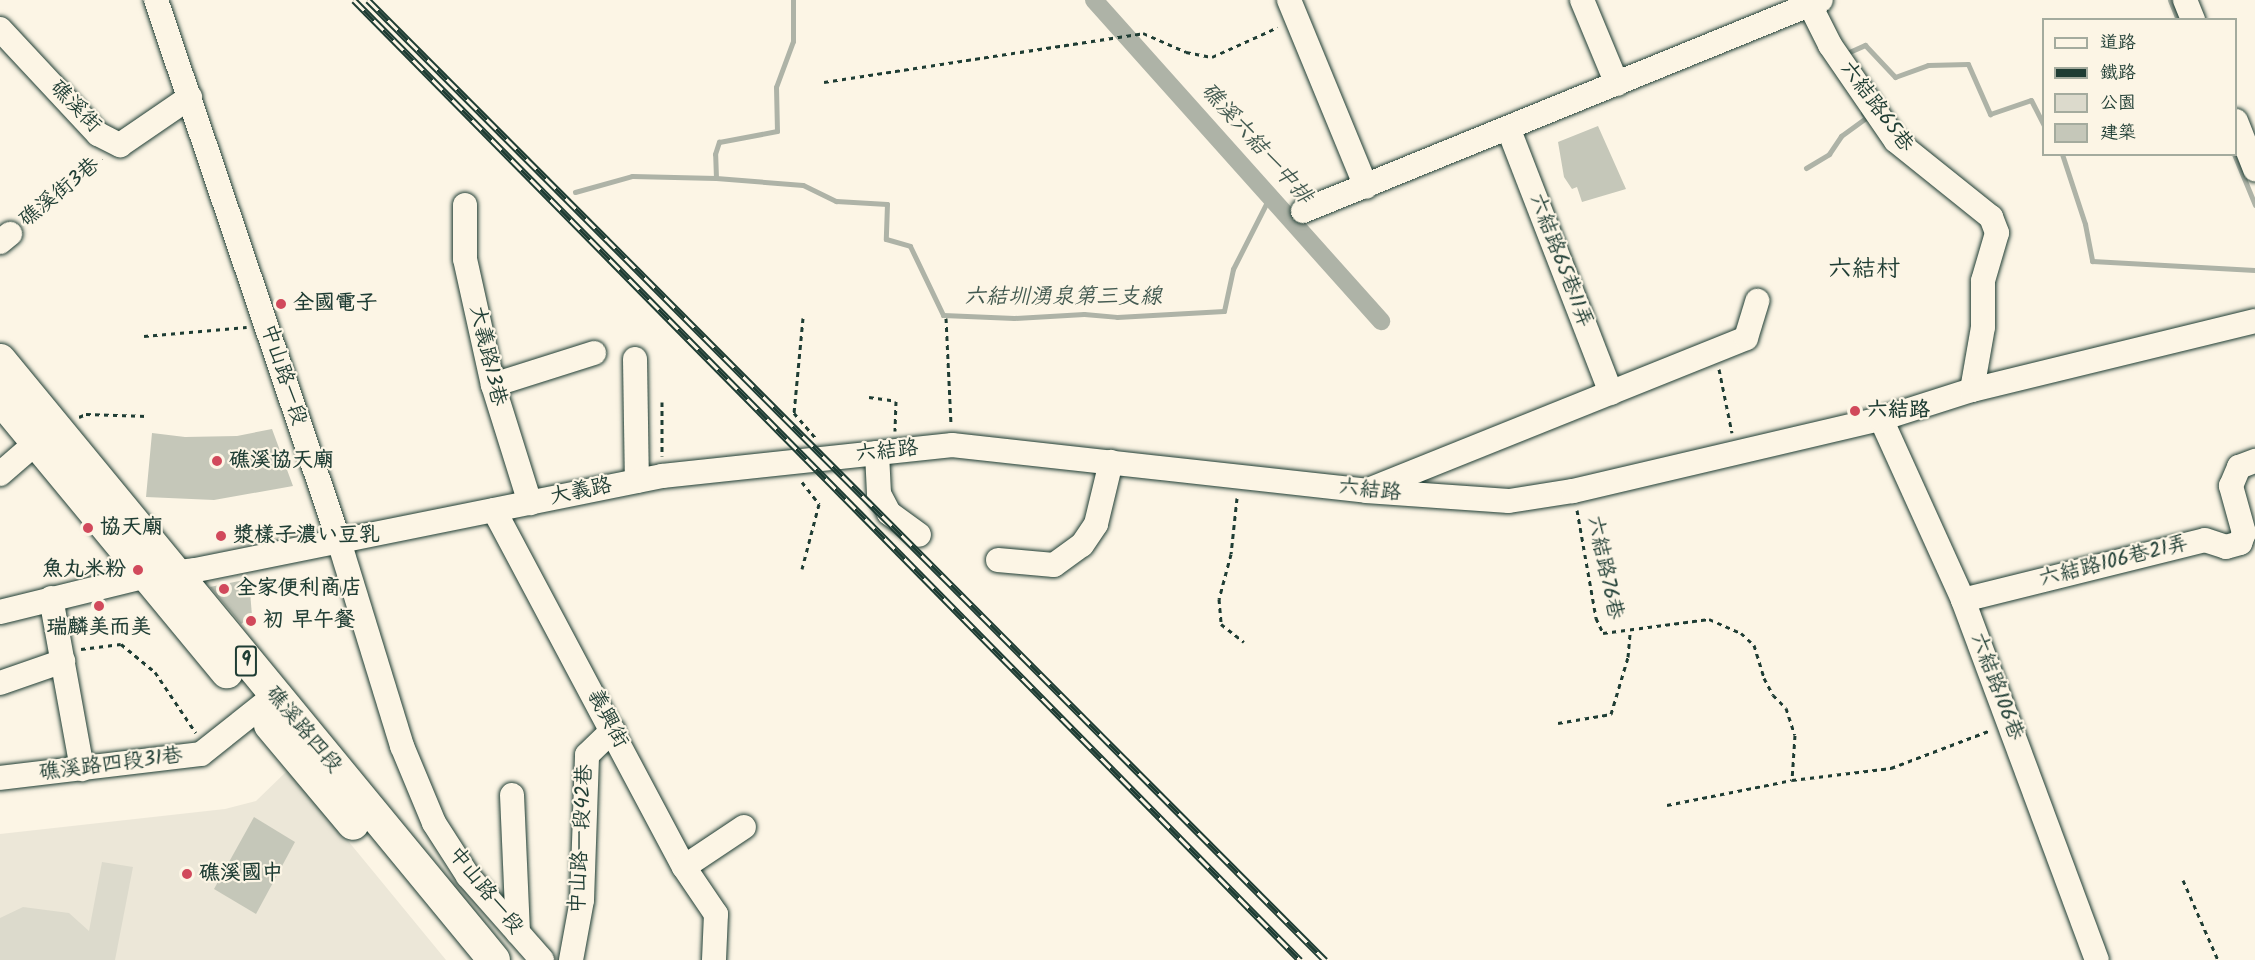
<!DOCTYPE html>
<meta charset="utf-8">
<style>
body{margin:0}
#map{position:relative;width:2255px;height:960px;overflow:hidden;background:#fcf5e5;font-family:Kalam,"LXGW WenKai TC","Klee One",sans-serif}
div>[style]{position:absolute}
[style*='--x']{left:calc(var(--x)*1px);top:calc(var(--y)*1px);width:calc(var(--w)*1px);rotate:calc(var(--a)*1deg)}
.built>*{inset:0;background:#ece7d8}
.green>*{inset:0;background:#dcdacc}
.stream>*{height:5px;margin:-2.5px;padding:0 2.5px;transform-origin:2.5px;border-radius:2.5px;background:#aeb3a7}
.canal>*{height:18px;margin:-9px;padding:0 9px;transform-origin:9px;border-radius:9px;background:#aeb3a7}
.building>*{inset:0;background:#c5c7b9}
.path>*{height:3px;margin-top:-1.5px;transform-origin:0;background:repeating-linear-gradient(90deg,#1f3d34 0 4.5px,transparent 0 9px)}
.roads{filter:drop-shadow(0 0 2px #1f3d34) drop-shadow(0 0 2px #1f3d34)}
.minor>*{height:24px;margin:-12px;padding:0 12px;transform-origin:12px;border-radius:12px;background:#fcf5e5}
.major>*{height:32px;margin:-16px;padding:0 16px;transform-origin:16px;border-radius:16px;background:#fcf5e5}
.rail>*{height:7px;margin-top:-3.5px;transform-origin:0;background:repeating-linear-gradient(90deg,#fcf5e5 0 14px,#1f3d34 0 28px);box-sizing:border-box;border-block:2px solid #1f3d34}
.dots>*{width:16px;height:16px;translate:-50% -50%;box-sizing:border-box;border:3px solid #fcf5e5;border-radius:50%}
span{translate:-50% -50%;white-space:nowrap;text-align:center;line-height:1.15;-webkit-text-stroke:4.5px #fcf5e5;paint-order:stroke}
.shield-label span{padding:2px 4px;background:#fcf5e5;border:2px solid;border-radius:4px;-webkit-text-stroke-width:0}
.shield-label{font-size:20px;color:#1f3d34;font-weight:700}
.street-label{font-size:21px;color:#1f3d34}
.poi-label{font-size:21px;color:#1f3d34;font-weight:700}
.left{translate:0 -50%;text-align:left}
.right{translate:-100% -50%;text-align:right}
.water-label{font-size:22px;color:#435a51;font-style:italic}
.quarter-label{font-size:24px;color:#1f3d34}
.legend{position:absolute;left:2042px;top:18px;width:195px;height:138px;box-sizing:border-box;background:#fcf5e5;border:2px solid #a4ab9e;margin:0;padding:8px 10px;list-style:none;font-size:18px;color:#1f3d34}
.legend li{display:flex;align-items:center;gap:12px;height:30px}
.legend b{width:30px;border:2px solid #a4ab9e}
</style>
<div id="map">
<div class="built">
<i style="clip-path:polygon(289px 769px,446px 960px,0 960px,0 834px,225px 809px,256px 801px)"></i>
</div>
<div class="green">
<i style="clip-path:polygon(102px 862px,133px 867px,115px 960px,0 960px,0 918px,23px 907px,69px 913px,89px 931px)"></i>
</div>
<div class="stream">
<i style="--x:2170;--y:0;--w:22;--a:68"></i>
<i style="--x:1843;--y:51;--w:4;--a:27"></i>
<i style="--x:1847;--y:53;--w:20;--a:-24"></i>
<i style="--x:1865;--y:45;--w:44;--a:46.8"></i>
<i style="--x:1895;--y:77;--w:35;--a:-20"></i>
<i style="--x:1928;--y:65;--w:40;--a:-1.4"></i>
<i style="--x:1968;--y:64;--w:55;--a:66.3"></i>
<i style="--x:1990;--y:114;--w:43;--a:-18.9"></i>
<i style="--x:2031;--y:100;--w:29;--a:63"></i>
<i style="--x:2062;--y:154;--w:74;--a:71.8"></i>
<i style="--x:2085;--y:224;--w:38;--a:79"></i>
<i style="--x:2092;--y:261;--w:163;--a:3.2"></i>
<i style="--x:2234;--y:154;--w:55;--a:67.6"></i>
<i style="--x:1806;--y:168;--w:27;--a:-31"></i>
<i style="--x:1829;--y:154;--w:22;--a:-56"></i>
<i style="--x:1841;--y:136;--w:31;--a:-36"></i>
<i style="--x:1866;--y:118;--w:6;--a:-121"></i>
<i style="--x:716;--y:178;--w:24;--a:-92"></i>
<i style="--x:715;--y:154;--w:13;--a:-72"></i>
<i style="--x:719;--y:142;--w:59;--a:-10.7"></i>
<i style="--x:777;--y:131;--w:44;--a:-91.3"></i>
<i style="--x:776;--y:87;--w:49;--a:-69.7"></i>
<i style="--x:793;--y:41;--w:41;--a:-90"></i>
<i style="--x:575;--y:192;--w:59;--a:-15.7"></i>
<i style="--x:632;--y:176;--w:84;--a:1.4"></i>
<i style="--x:716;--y:178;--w:87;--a:4.6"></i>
<i style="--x:803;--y:185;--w:37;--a:26"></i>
<i style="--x:836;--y:201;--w:51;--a:3.4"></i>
<i style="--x:887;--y:204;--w:35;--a:92"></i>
<i style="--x:886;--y:239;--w:25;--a:16"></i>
<i style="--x:910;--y:246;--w:76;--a:64.4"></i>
<i style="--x:943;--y:315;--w:71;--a:2.4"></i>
<i style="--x:1014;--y:318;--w:70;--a:-3.3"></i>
<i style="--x:1084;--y:314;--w:33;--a:5"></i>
<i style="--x:1117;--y:317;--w:107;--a:-3.2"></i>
<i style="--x:1224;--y:311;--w:43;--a:-77.9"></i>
<i style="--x:1233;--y:269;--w:82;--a:-63.1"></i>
</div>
<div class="canal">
<i style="--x:1094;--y:0;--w:431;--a:48.2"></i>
</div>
<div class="building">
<i style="clip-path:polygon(1598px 126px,1626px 189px,1582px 202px,1577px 187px,1572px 189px,1564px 177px,1558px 142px)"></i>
<i style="clip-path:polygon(272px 429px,293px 486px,214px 500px,146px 497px,152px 433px,185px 437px,237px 436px)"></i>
<i style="clip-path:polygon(249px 579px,252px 616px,241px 624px,210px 587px)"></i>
<i style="clip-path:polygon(254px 817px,295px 842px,256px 914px,214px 889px)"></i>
</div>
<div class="path">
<i style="--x:824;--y:82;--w:323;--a:-8.7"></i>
<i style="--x:1143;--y:33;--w:47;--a:23.8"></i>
<i style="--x:1186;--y:52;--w:26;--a:11"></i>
<i style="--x:1212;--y:57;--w:72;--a:-24.4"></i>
<i style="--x:26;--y:222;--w:99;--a:-39.7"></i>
<i style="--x:803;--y:318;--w:95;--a:95.4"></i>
<i style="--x:794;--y:413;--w:33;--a:49"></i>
<i style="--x:946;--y:318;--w:107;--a:87.3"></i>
<i style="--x:144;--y:336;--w:103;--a:-5"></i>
<i style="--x:1719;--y:369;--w:65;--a:78.5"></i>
<i style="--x:869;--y:397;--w:27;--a:8"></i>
<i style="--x:896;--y:401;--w:30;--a:92"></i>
<i style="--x:662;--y:402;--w:54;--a:90"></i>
<i style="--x:79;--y:417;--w:8;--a:-23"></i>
<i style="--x:86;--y:414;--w:61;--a:1.9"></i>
<i style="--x:802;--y:482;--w:28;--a:52"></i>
<i style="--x:819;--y:504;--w:67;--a:104.7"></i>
<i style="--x:1237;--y:498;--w:56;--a:96.1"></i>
<i style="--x:1231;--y:554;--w:47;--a:104.9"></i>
<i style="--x:1219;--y:599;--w:25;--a:85"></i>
<i style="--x:1221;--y:624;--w:29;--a:38"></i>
<i style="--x:1577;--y:510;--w:110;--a:80"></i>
<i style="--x:1596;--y:618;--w:17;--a:65"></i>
<i style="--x:1603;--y:633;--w:107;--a:-7.5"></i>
<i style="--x:1709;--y:619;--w:35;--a:24"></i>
<i style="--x:1741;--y:633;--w:18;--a:43"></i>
<i style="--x:1754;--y:645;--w:34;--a:73"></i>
<i style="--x:1764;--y:678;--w:19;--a:62"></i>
<i style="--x:1773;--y:695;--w:18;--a:45"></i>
<i style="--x:1786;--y:708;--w:28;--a:72"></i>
<i style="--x:1795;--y:735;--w:45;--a:93.8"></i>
<i style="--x:81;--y:649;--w:40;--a:-7.1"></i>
<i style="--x:121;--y:644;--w:44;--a:39.5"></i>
<i style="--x:155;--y:672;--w:73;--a:56.1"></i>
<i style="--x:1558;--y:723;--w:54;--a:-9.6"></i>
<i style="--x:1611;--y:714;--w:59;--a:-73.4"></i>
<i style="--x:1628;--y:657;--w:25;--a:-85"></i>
<i style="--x:1667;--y:805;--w:127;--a:-11.3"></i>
<i style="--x:1792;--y:780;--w:100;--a:-6.9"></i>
<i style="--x:1891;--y:768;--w:107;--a:-20.8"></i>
<i style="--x:2183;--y:880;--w:87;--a:66.4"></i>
</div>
<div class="roads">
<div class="minor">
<i style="--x:156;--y:0;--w:568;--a:71.31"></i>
<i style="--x:338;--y:538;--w:218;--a:72.9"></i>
<i style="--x:402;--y:746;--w:83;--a:67.4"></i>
<i style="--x:434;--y:823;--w:63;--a:57.3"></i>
<i style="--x:468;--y:876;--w:112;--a:48.6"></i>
<i style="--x:1289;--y:0;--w:202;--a:67.6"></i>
<i style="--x:1582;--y:0;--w:91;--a:67.4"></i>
<i style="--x:2185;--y:0;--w:22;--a:68"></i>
<i style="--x:1810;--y:5;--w:45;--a:63.4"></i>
<i style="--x:1830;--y:45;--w:116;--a:55.5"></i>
<i style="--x:1896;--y:141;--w:122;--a:38.7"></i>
<i style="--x:1991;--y:217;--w:17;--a:69"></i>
<i style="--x:1997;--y:233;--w:50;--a:106.3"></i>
<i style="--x:1983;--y:281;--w:46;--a:90"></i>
<i style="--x:1983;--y:327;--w:64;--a:99.9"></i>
<i style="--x:0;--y:29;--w:144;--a:47"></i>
<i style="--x:98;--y:134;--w:25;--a:27"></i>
<i style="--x:120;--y:145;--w:85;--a:-34.4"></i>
<i style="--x:2236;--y:121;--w:52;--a:68.4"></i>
<i style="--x:1509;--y:130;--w:282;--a:68.8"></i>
<i style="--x:465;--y:205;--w:54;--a:90"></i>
<i style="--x:465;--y:259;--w:129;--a:77.5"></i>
<i style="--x:493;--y:385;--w:124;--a:72.6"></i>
<i style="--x:1303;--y:211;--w:559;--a:-22.16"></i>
<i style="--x:0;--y:242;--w:13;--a:-39"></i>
<i style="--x:635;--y:359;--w:122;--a:89.1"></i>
<i style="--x:493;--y:385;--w:106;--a:-17.6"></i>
<i style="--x:1881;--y:419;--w:199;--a:65.6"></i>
<i style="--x:1963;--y:600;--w:384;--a:69.6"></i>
<i style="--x:877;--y:453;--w:41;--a:87.2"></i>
<i style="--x:879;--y:494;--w:21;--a:62"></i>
<i style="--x:889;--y:513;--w:37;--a:36"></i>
<i style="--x:0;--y:474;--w:49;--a:-40.9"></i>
<i style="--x:1371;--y:489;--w:404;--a:-21.9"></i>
<i style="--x:1746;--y:338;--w:39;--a:-73"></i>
<i style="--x:494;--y:510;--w:404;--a:62"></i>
<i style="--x:684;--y:867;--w:72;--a:-33.7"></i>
<i style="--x:998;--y:560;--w:56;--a:5.1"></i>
<i style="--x:1054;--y:565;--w:34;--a:-36"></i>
<i style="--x:1082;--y:545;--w:25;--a:-56"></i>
<i style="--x:1096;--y:524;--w:64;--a:-76.4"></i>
<i style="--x:51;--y:598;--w:174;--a:79.7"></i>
<i style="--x:1963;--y:600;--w:249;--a:-13.9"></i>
<i style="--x:2205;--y:540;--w:22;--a:18"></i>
<i style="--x:2226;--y:547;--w:15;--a:-16"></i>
<i style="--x:2240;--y:543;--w:11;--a:-68"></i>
<i style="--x:2244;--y:533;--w:49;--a:-105.5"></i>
<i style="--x:2231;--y:486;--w:21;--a:-67"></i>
<i style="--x:2239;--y:467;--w:17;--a:-21"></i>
<i style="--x:0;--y:612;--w:151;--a:-13.8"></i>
<i style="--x:147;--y:576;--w:49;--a:-7"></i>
<i style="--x:196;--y:570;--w:475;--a:-11.4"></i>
<i style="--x:662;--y:476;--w:292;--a:-6.1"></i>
<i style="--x:952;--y:445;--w:417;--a:6.3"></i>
<i style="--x:1366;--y:491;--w:143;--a:4"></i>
<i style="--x:1509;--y:501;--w:65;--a:-8.9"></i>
<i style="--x:1573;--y:491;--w:316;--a:-13.2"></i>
<i style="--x:1881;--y:419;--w:96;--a:-17.7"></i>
<i style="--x:1972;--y:390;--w:291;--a:-13.7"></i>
<i style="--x:0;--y:683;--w:67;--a:-19.2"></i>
<i style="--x:0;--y:778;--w:202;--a:-6.8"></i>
<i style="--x:201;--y:754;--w:93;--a:-38.5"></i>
<i style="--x:512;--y:795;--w:138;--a:87.5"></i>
<i style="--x:684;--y:867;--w:57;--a:55.8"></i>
<i style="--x:716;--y:914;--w:46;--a:92.5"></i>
<i style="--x:571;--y:960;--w:61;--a:-79.6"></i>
<i style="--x:582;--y:900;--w:145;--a:-88"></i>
<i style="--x:587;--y:755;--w:36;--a:-44"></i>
</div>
<div class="major">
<i style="--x:0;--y:360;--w:777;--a:50.53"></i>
<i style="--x:0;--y:398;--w:356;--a:50.4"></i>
<i style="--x:270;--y:725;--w:129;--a:50"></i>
</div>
</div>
<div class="rail">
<i style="--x:354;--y:0;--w:1348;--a:45.42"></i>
<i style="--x:368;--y:0;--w:1356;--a:45.09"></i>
</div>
<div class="dots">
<i style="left:281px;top:304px;background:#d1495b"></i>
<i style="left:1855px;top:411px;background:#d1495b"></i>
<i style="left:217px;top:461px;background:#d1495b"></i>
<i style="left:88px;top:528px;background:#d1495b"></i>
<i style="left:221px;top:536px;background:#d1495b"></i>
<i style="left:138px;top:570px;background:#d1495b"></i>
<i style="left:224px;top:589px;background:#d1495b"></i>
<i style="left:99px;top:606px;background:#d1495b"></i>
<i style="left:251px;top:621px;background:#d1495b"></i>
<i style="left:187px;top:874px;background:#d1495b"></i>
</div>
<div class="shield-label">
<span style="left:246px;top:661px">9</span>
</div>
<div class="street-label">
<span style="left:75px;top:107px;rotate:46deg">礁溪街</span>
<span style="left:1876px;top:107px;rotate:53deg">六結路65巷</span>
<span style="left:60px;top:193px;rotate:-39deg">礁溪街3巷</span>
<span style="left:1560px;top:261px;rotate:69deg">六結路65巷11弄</span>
<span style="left:487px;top:356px;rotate:77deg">大義路13巷</span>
<span style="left:283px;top:375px;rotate:72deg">中山路一段</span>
<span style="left:887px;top:452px;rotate:-6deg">六結路</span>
<span style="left:1370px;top:491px;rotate:6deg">六結路</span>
<span style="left:581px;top:492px;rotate:-12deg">大義路</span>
<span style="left:2114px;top:562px;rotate:-14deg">六結路106巷21弄</span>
<span style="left:1604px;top:568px;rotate:78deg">六結路76巷</span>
<span style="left:1996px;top:687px;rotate:69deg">六結路106巷</span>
<span style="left:607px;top:719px;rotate:62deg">義興街</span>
<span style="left:303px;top:730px;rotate:50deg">礁溪路四段</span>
<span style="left:111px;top:765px;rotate:-7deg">礁溪路四段31巷</span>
<span style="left:582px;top:839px;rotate:-87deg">中山路一段42巷</span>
<span style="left:485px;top:891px;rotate:51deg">中山路一段</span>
</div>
<div class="poi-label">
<span class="left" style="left:293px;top:304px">全國電子</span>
<span class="left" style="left:1867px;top:411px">六結路</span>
<span class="left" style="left:229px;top:461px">礁溪協天廟</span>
<span class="left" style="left:100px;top:528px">協天廟</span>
<span class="left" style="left:233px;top:536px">漿樣子濃い豆乳</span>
<span class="right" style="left:126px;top:570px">魚丸米粉</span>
<span class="left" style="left:236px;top:589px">全家便利商店</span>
<span class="left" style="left:263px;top:621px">初 早午餐</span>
<span style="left:99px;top:628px">瑞麟美而美</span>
<span class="left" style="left:199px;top:874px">礁溪國中</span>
</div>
<div class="water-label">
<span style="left:1256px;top:144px;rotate:48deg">礁溪六結一中排</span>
<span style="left:1063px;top:298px">六結圳湧泉第三支線</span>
</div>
<div class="quarter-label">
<span style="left:1864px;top:270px">六結村</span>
</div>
<ul class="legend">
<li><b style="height:8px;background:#fcf5e5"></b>道路</li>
<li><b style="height:8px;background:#1f3d34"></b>鐵路</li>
<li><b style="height:16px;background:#dcdacc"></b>公園</li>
<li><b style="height:16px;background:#c5c7b9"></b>建築</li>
</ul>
</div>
